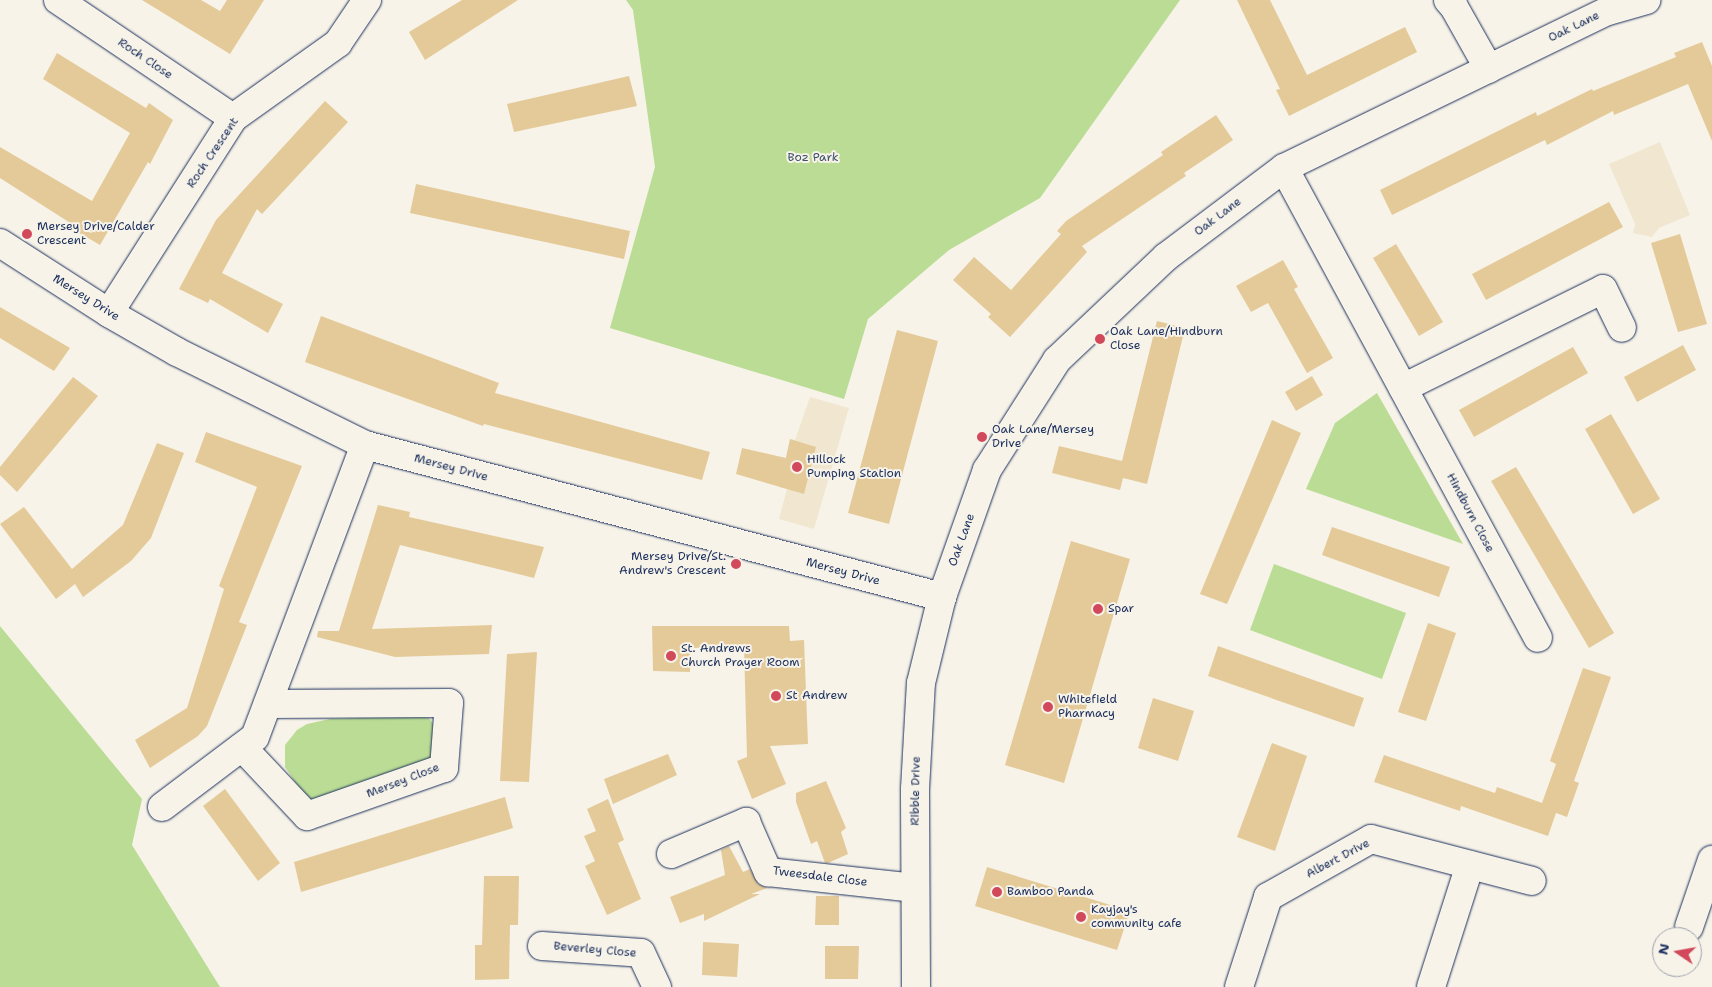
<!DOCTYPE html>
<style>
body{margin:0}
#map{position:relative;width:1712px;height:987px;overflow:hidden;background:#f7f3e8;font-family:"Shantell Sans",sans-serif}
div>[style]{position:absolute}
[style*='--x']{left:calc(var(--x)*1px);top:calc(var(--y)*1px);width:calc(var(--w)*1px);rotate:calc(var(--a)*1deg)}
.built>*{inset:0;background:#f1e7d0}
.green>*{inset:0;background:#badc95}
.building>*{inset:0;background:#e4ca99}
.roads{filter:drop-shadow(0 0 1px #1b2f5e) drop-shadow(0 0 1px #1b2f5e)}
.street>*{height:28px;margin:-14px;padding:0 14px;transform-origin:14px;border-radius:14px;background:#f7f3e8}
.secondary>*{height:28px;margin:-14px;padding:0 14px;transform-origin:14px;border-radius:14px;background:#f7f3e8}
.dots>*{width:14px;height:14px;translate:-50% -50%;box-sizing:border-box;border:2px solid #f7f3e8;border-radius:50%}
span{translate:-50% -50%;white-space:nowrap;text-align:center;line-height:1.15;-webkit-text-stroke:4px #f7f3e8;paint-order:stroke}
.street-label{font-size:12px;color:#1b2f5e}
.park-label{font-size:12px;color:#3b5269}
.poi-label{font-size:12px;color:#1b2f5e}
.left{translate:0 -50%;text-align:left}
.right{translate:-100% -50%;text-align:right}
.north{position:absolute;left:1652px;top:927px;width:50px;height:50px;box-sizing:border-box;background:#f7f3e8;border:1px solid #9fa5b1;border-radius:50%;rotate:282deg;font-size:14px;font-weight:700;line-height:20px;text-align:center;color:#1b2f5e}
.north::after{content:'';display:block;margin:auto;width:18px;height:22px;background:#d1495b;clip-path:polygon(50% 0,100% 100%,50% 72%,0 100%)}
</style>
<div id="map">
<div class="built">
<i style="clip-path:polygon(1660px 142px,1690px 215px,1659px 228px,1652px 237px,1633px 233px,1635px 224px,1609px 164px)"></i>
<i style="clip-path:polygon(810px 397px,849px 408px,814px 529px,779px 519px,787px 489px,779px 487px,790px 439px,795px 440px)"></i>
</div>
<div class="green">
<i style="clip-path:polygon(626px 0,1180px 0,1040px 198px,949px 250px,868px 319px,844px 399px,610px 328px,655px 167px,633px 10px)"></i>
<i style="clip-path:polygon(1377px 393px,1463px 544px,1306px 489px,1335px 423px)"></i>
<i style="clip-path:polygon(1274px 564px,1406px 613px,1382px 679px,1250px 630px)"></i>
<i style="clip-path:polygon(0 626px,142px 799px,132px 845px,220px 987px,0 987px)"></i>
<i style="clip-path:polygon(418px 716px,429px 718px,436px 728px,433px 761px,316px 804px,301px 791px,285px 767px,285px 745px,297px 730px,307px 724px,330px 719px)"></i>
</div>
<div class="building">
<i style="clip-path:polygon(142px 0,201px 0,220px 11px,227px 0,264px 0,230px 54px)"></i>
<i style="clip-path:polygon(462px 0,518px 0,425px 60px,409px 32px)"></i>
<i style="clip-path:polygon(1237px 0,1270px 0,1307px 75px,1405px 27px,1417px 52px,1289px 116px,1276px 90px,1280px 89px)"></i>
<i style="clip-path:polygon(1702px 42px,1712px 66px,1712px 141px,1688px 84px,1614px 115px,1613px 111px,1547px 145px,1545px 140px,1392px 215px,1380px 190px,1536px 112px,1537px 116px,1592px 89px,1593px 91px,1676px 57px,1674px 53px)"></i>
<i style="clip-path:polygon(57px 53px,146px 108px,149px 103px,173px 120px,150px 164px,148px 162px,100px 245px,76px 231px,78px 228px,0 178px,0 147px,92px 201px,130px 133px,43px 79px)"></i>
<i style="clip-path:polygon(629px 76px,637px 106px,514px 132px,507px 104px)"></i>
<i style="clip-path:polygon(325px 101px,348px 122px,262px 214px,257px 209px,222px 273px,283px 304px,268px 333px,210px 299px,208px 303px,179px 289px,216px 220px)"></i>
<i style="clip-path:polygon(1216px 115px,1233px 140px,1184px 173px,1186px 176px,1082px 246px,1087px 252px,1010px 337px,988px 317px,991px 314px,953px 280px,974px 257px,1011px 290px,1061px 234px,1057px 231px,1066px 221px,1163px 155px,1161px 152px)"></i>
<i style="clip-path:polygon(416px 184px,630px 231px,624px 259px,410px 213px)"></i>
<i style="clip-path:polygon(1609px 202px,1623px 227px,1486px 300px,1472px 274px)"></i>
<i style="clip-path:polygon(1680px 234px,1707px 324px,1678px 332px,1651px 243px)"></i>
<i style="clip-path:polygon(1396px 244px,1443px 322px,1419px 336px,1373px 258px)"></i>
<i style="clip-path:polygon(1283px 260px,1298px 287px,1294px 289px,1333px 358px,1307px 373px,1268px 303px,1251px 312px,1236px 286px)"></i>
<i style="clip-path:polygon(0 307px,70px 348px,54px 371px,0 338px)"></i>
<i style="clip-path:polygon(321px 316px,499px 383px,495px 393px,710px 452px,702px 480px,484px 424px,483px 426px,305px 362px)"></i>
<i style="clip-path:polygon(1157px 321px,1185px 328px,1147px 484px,1123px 478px,1120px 490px,1052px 473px,1059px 446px,1122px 461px)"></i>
<i style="clip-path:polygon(897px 330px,938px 341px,889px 524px,848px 513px)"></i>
<i style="clip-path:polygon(1683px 345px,1696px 370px,1637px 402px,1624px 377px)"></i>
<i style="clip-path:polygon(1573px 347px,1588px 373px,1474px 437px,1459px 410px)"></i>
<i style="clip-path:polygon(1312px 376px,1323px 395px,1296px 411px,1285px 392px)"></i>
<i style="clip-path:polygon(73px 377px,98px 396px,17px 492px,0 475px,0 467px)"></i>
<i style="clip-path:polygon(1611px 414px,1660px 499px,1633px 514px,1585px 429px)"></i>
<i style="clip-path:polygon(1272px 420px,1301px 433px,1227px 604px,1200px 594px)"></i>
<i style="clip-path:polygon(206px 432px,302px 466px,239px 622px,247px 625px,207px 726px,198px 736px,150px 768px,135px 740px,187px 708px,224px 589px,219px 586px,257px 487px,195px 462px)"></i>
<i style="clip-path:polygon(790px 439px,816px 447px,804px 494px,736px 474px,742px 448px,786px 458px)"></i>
<i style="clip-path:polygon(157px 443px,184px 453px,151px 538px,131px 561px,83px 597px,75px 584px,56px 599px,0 524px,24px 507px,72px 569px,123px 525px)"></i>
<i style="clip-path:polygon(1516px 467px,1614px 633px,1589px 648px,1491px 481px)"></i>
<i style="clip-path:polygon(378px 505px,410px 512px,409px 517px,544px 547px,534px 578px,400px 545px,372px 629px,492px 625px,489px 654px,395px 657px,317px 637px,318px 631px,339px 631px)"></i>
<i style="clip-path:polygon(1332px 527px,1450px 567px,1439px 597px,1322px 555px)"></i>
<i style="clip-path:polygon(1071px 541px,1130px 559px,1064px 783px,1005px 765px)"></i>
<i style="clip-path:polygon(1428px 623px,1456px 633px,1426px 721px,1398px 712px)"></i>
<i style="clip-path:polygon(652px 626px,789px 626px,790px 641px,804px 640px,808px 744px,770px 746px,786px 784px,752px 799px,737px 761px,747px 757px,744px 647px,690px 648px,690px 672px,653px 671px)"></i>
<i style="clip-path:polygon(1218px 646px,1364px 698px,1354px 727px,1208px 676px)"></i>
<i style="clip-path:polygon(537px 652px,529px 782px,500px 781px,507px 654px)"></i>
<i style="clip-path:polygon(1583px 668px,1611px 677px,1574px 781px,1579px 783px,1567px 817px,1556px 813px,1548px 836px,1461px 806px,1460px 811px,1374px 782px,1384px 755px,1495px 793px,1497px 787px,1542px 803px,1556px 764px,1550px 761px)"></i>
<i style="clip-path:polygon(1153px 698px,1194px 711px,1178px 761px,1138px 748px)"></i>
<i style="clip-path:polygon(1272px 743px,1307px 756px,1275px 851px,1237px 837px)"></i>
<i style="clip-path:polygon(668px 754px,677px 775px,613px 804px,604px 779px)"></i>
<i style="clip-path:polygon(826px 781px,846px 828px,841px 832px,848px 854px,828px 863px,825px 863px,817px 841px,811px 844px,796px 802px,796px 793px)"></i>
<i style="clip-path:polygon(225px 789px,280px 863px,258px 881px,203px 806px)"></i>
<i style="clip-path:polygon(505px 797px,513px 828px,301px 892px,294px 862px)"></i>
<i style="clip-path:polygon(608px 799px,624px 840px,618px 843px,641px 899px,607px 915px,585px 866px,595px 861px,584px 836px,596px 831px,587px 809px)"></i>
<i style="clip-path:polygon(729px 846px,743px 872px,750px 869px,758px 884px,767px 888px,751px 894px,760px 894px,704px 921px,704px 914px,680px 923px,670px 897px,725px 875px,721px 850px)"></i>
<i style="clip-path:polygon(987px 867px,1130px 911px,1117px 950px,975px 906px)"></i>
<i style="clip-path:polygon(484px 876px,519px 876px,518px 925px,510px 925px,509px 979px,475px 980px,475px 945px,482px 945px)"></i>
<i style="clip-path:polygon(816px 896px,839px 896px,839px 925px,815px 925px)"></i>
<i style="clip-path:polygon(703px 942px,739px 944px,737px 977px,702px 975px)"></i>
<i style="clip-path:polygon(825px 946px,859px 946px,858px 979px,825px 979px)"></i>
</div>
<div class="roads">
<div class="street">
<i style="--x:58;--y:0;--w:211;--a:34"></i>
<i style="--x:1448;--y:0;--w:9;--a:49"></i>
<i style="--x:1454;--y:7;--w:71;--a:60.6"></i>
<i style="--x:1284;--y:168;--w:534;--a:61.61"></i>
<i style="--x:109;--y:313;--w:231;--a:-57.5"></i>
<i style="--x:233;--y:118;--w:129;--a:-35.5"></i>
<i style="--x:338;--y:43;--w:52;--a:-56"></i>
<i style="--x:1403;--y:388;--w:223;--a:-26.3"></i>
<i style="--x:1603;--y:289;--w:43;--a:64"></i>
<i style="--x:242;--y:747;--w:95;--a:46.7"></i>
<i style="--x:307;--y:816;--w:145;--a:-19.3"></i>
<i style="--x:444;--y:768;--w:65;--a:-85.6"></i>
<i style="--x:449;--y:703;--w:181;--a:179.7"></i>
<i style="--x:162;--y:807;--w:116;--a:-37"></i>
<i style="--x:255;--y:737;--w:312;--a:-69.4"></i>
<i style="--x:671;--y:854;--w:82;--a:-23.1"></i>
<i style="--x:746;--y:822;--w:55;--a:66.3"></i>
<i style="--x:768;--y:872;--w:148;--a:6.2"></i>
<i style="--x:1689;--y:927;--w:71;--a:-71.1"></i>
<i style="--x:542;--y:946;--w:99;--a:4"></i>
<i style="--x:641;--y:953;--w:38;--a:65"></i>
<i style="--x:1239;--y:987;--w:95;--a:-72.1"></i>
<i style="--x:1268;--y:897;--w:118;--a:-29.4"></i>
<i style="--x:1371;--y:839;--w:166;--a:14.6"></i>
<i style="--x:1431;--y:987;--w:128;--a:-72.3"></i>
</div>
<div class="secondary">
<i style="--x:0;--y:243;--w:130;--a:32.7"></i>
<i style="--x:109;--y:313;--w:78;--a:29.8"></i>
<i style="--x:177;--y:352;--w:210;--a:26.3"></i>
<i style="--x:365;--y:445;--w:597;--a:14.76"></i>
<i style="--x:916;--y:987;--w:198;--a:-90.3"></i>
<i style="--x:915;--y:789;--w:106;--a:-86.8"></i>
<i style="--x:921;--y:683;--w:89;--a:-76.3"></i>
<i style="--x:942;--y:597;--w:135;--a:-70.5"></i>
<i style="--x:987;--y:470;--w:130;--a:-57.5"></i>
<i style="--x:1057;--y:360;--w:150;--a:-43.4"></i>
<i style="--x:1166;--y:257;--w:148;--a:-37"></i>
<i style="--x:1284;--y:168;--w:360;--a:-25.9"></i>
<i style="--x:1608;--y:11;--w:40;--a:-16"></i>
</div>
</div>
<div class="dots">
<i style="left:27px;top:234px;background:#d1495b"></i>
<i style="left:1100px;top:339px;background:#d1495b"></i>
<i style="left:982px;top:437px;background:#d1495b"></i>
<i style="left:797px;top:467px;background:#d1495b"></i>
<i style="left:736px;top:564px;background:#d1495b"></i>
<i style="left:1098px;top:609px;background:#d1495b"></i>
<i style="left:671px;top:656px;background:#d1495b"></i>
<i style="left:776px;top:696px;background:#d1495b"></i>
<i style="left:1048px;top:707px;background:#d1495b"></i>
<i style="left:997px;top:892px;background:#d1495b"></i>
<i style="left:1081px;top:917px;background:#d1495b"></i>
</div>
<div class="street-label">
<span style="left:1574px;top:27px;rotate:-26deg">Oak Lane</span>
<span style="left:145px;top:59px;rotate:34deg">Roch Close</span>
<span style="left:213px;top:153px;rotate:-56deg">Roch Crescent</span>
<span style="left:1218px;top:217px;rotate:-37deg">Oak Lane</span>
<span style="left:86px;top:298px;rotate:32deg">Mersey Drive</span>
<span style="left:451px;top:468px;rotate:15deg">Mersey Drive</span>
<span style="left:1470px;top:513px;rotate:62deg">Hindburn Close</span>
<span style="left:962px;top:540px;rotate:-70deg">Oak Lane</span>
<span style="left:843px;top:572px;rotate:15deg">Mersey Drive</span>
<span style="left:403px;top:781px;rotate:-21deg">Mersey Close</span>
<span style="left:916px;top:791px;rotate:-89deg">Ribble Drive</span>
<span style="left:1338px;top:859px;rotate:-28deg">Albert Drive</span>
<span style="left:820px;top:877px;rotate:7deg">Tweesdale Close</span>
<span style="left:595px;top:950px;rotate:5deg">Beverley Close</span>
</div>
<div class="park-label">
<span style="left:813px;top:158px">Boz Park</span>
</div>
<div class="poi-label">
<span class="left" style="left:37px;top:234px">Mersey Drive/Calder<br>Crescent</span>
<span class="left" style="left:1110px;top:339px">Oak Lane/Hindburn<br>Close</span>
<span class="left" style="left:992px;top:437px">Oak Lane/Mersey<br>Drive</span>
<span class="left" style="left:807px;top:467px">Hillock<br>Pumping Station</span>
<span class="right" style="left:726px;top:564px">Mersey Drive/St.<br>Andrew's Crescent</span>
<span class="left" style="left:1108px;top:609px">Spar</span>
<span class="left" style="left:681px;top:656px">St. Andrews<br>Church Prayer Room</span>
<span class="left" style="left:786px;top:696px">St Andrew</span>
<span class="left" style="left:1058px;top:707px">Whitefield<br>Pharmacy</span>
<span class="left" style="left:1007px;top:892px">Bamboo Panda</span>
<span class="left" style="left:1091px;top:917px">Kayjay's<br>community cafe</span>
</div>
<div class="north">N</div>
</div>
